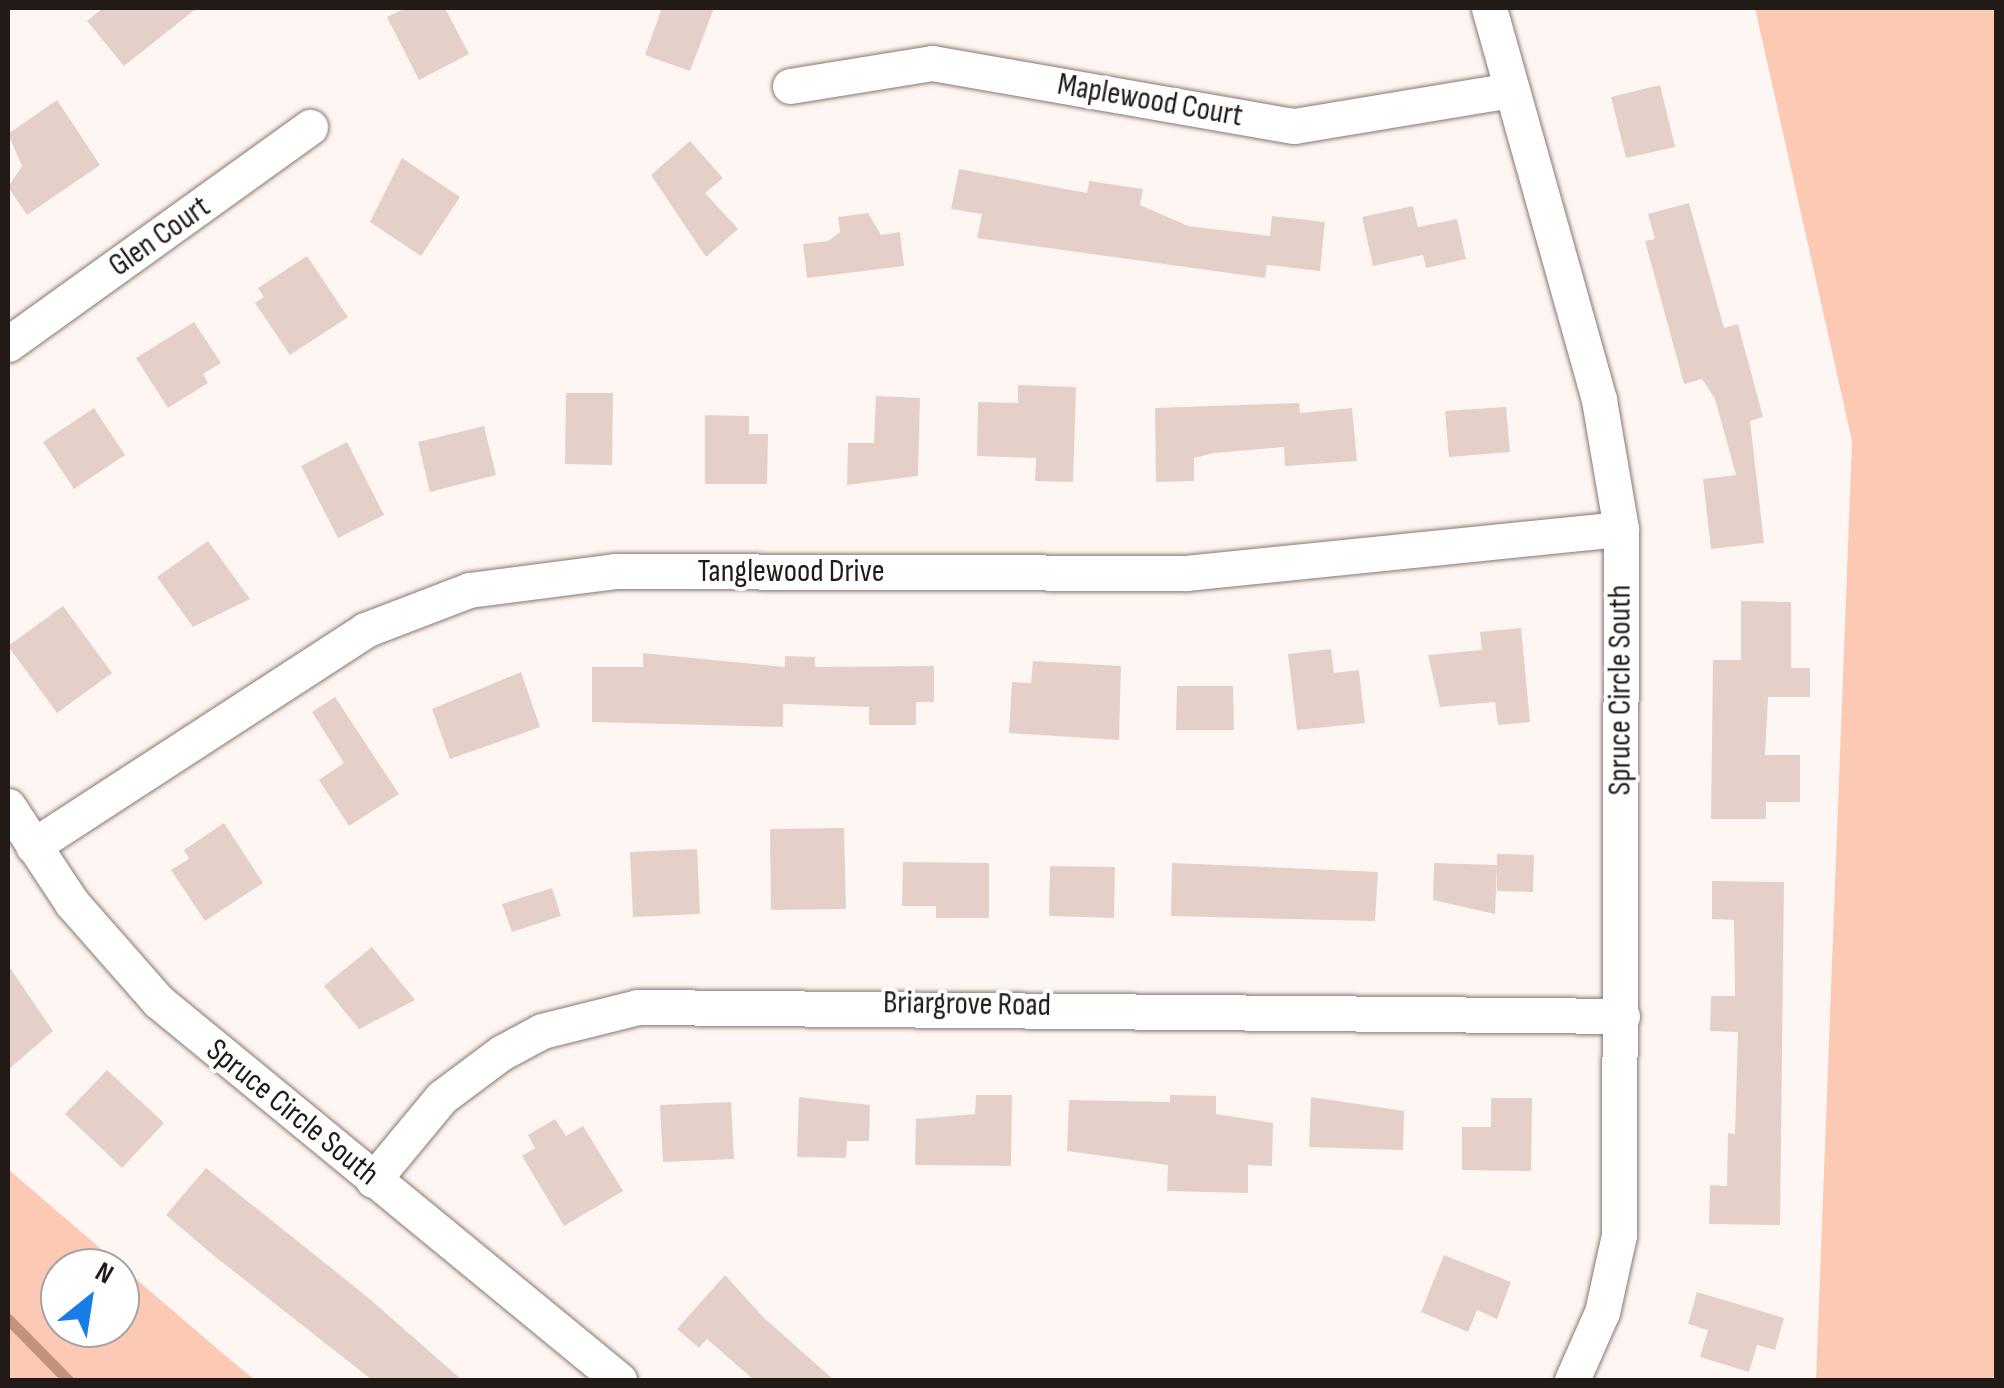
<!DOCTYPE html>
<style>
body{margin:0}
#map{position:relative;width:2004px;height:1388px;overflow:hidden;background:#fef6f2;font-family:"Sofia Sans Condensed",sans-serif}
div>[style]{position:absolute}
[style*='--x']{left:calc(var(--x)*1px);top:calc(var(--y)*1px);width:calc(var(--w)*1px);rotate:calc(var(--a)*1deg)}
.green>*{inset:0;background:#fccab4}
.stream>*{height:11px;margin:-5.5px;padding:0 5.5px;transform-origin:5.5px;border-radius:5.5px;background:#c3927c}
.building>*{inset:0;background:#e4d0c8}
.roads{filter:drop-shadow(0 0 2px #89776f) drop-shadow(0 0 2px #89776f)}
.minor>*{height:35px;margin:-17.5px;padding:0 17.5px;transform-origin:17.5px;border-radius:17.5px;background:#fff}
span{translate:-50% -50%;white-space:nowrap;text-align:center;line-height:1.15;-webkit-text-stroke:8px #fff;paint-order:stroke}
.street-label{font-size:32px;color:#211a17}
.frame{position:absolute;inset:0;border:10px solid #211a17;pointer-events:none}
.north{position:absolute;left:40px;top:1248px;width:100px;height:100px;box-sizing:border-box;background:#fff;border:2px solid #a6a3a2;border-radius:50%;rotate:30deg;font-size:28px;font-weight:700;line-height:40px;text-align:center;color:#211a17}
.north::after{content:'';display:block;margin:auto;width:35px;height:45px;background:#197de6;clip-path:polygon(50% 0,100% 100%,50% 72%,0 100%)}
</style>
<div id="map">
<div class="green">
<i style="clip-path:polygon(1755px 8px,1996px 8px,1996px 1380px,1816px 1380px,1852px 441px)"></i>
<i style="clip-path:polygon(evenodd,8px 1169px,221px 1352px,255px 1380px,8px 1380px,8px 1169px,60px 1268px,120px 1268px,120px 1328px,60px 1328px,60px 1268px)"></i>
</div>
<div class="stream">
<i style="--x:8;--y:1319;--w:86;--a:45.5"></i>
</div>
<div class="building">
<i style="clip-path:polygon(103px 8px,197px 8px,124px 66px,87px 21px)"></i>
<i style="clip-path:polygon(406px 8px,445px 8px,469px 54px,419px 80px,387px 17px)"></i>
<i style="clip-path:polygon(662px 8px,714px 8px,690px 71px,645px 55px)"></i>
<i style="clip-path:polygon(1660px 85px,1675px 147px,1626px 158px,1611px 97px)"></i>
<i style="clip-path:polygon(57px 100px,100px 165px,27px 215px,8px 187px,22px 166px,8px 134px)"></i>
<i style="clip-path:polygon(690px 141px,723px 178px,705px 193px,738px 229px,706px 257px,651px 175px)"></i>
<i style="clip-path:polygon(402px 158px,460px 197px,421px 256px,370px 222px)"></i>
<i style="clip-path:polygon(959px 169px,1087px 193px,1089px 181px,1143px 189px,1140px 205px,1188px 226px,1270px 236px,1272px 216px,1325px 222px,1320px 271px,1267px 265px,1265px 278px,977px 238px,982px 214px,951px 209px)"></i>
<i style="clip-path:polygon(1689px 203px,1724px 328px,1738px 324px,1763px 417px,1750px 421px,1764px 543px,1711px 549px,1703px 479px,1736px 475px,1715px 399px,1702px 379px,1684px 384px,1645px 241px,1655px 239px,1648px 214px)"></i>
<i style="clip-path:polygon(1413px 206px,1418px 227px,1457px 219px,1466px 259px,1426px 268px,1423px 255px,1373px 266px,1362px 217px)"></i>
<i style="clip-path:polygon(868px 213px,881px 235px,900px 232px,904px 266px,807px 278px,803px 244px,828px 241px,840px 232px,838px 217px)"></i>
<i style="clip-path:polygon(307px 256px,348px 317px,290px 355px,255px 303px,264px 297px,258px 288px)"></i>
<i style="clip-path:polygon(194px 322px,221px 363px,203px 374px,208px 383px,168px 408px,136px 358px)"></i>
<i style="clip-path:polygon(1018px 385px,1076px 387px,1073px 482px,1035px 481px,1036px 458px,977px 456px,978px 402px,1018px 403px)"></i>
<i style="clip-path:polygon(566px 393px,613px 393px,612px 465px,565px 464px)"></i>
<i style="clip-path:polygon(876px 396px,920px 398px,918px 476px,847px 485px,848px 443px,874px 443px)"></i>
<i style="clip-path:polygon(1299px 403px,1300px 413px,1352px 408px,1357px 461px,1285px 466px,1284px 447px,1214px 453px,1194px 458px,1194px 481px,1156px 482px,1155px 408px)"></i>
<i style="clip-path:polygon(1506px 407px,1510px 452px,1449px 457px,1445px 411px)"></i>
<i style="clip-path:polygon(94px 408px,125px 455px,74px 489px,43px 442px)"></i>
<i style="clip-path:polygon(705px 415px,749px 416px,749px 434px,768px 434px,767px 484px,705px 484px)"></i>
<i style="clip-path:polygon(484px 426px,496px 475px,430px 492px,418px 442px)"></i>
<i style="clip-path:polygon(347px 442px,384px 515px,338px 538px,301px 466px)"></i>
<i style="clip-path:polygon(208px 541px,250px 599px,193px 627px,157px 577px)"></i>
<i style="clip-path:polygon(1741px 601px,1791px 602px,1791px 668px,1810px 668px,1810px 697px,1768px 697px,1765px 755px,1800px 755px,1800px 802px,1766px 802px,1766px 819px,1711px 819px,1713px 660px,1741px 660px)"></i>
<i style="clip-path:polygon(63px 606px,112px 673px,57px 713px,8px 646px)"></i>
<i style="clip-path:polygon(1521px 628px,1530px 722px,1498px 725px,1495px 702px,1440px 707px,1428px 655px,1482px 650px,1480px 632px)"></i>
<i style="clip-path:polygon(1331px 649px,1334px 673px,1359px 670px,1365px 723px,1297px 730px,1288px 654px)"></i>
<i style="clip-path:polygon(643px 653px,785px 667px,785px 656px,815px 657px,815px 667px,934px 666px,934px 702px,916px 702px,916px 725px,869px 725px,869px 707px,783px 704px,783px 727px,592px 722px,592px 667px,643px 667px)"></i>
<i style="clip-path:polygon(1033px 661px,1121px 666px,1119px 740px,1009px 733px,1012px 682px,1031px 683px)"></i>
<i style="clip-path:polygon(521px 672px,540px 727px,450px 759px,432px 709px)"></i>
<i style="clip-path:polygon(1177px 686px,1233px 686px,1234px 730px,1176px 730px)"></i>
<i style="clip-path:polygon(335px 697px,399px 794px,349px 826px,319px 780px,344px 763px,312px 712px)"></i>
<i style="clip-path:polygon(224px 823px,263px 883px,205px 921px,171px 870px,189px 859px,184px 850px)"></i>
<i style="clip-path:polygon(844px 828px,846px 909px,771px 910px,770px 829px)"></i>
<i style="clip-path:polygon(697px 849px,700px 914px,633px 917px,630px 852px)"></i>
<i style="clip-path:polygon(1497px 854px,1534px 855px,1533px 892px,1497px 891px)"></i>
<i style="clip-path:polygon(903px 862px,989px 863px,989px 918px,936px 918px,936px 906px,902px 906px)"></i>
<i style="clip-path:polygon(1172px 863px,1378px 872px,1375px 921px,1171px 916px)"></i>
<i style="clip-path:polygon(1434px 863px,1497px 865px,1495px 914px,1433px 900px)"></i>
<i style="clip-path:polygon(1050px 866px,1115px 867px,1114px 918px,1049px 916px)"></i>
<i style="clip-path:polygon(1712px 881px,1784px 882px,1780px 1225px,1709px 1224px,1710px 1185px,1727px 1186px,1728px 1133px,1735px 1134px,1738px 1032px,1710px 1031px,1711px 996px,1735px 996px,1734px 920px,1712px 919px)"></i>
<i style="clip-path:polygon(552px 888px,561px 916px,512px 932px,502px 904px)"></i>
<i style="clip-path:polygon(372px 947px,415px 1000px,359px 1029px,324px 986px)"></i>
<i style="clip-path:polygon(8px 965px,53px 1031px,8px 1070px)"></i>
<i style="clip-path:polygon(107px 1070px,164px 1123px,122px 1168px,65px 1114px)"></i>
<i style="clip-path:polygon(976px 1095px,1012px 1095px,1011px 1166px,915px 1165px,916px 1119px,975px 1114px)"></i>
<i style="clip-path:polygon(1170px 1095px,1216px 1096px,1216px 1114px,1273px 1123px,1272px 1166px,1248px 1165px,1248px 1193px,1167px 1191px,1168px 1165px,1067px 1151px,1069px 1100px,1170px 1102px)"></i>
<i style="clip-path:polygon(799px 1097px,870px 1105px,869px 1141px,847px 1141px,846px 1158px,797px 1157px)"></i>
<i style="clip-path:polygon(1311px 1097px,1404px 1111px,1403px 1150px,1309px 1147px)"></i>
<i style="clip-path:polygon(1491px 1098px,1532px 1098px,1531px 1171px,1462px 1170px,1462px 1127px,1491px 1127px)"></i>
<i style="clip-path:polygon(731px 1102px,734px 1159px,663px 1162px,660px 1105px)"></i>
<i style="clip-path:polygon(555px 1119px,566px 1136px,583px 1126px,623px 1191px,564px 1226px,522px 1156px,535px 1148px,528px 1135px)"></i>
<i style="clip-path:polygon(206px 1168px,365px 1295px,462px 1380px,372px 1380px,213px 1255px,166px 1215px)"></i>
<i style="clip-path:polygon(1444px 1255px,1511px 1282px,1497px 1319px,1477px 1310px,1468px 1332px,1421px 1312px)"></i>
<i style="clip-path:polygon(725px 1275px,764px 1318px,834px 1380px,754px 1380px,707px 1339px,699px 1348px,677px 1329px)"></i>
<i style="clip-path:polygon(1697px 1292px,1784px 1318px,1775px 1350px,1757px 1345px,1749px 1372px,1700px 1357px,1708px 1330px,1688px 1324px)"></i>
</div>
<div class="roads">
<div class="minor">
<i style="--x:1489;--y:8;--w:407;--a:74.3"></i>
<i style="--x:1599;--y:400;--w:131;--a:80.3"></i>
<i style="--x:1621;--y:529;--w:706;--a:90.16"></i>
<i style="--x:1619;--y:1235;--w:79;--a:102.4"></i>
<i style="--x:1602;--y:1312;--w:74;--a:113.8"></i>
<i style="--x:790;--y:86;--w:144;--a:-9.2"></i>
<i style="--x:932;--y:63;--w:367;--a:9.9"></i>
<i style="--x:1294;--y:126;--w:220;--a:-9.4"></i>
<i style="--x:8;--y:344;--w:372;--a:-35.7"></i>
<i style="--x:8;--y:806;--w:116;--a:56.6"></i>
<i style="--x:72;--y:903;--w:130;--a:48.7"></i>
<i style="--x:158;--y:1001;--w:597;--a:39.42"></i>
<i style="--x:33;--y:846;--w:396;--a:-33"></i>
<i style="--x:365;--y:630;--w:111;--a:-21"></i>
<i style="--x:469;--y:590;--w:147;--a:-7.4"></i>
<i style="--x:615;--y:571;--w:571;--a:0.2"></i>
<i style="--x:1186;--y:573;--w:437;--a:-5.8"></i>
<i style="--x:373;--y:1180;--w:108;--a:-50.3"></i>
<i style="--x:442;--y:1097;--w:74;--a:-36.7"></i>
<i style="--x:501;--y:1053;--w:47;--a:-28.2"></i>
<i style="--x:542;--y:1031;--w:99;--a:-14"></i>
<i style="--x:638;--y:1007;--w:984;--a:0.52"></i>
</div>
</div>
<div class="street-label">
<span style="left:1150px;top:101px;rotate:10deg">Maplewood Court</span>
<span style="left:160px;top:237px;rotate:-35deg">Glen Court</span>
<span style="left:791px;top:572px">Tanglewood Drive</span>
<span style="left:1621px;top:690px;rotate:-90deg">Spruce Circle South</span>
<span style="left:967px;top:1005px;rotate:1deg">Briargrove Road</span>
<span style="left:292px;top:1113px;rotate:39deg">Spruce Circle South</span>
</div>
<div class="frame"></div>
<div class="north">N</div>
</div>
